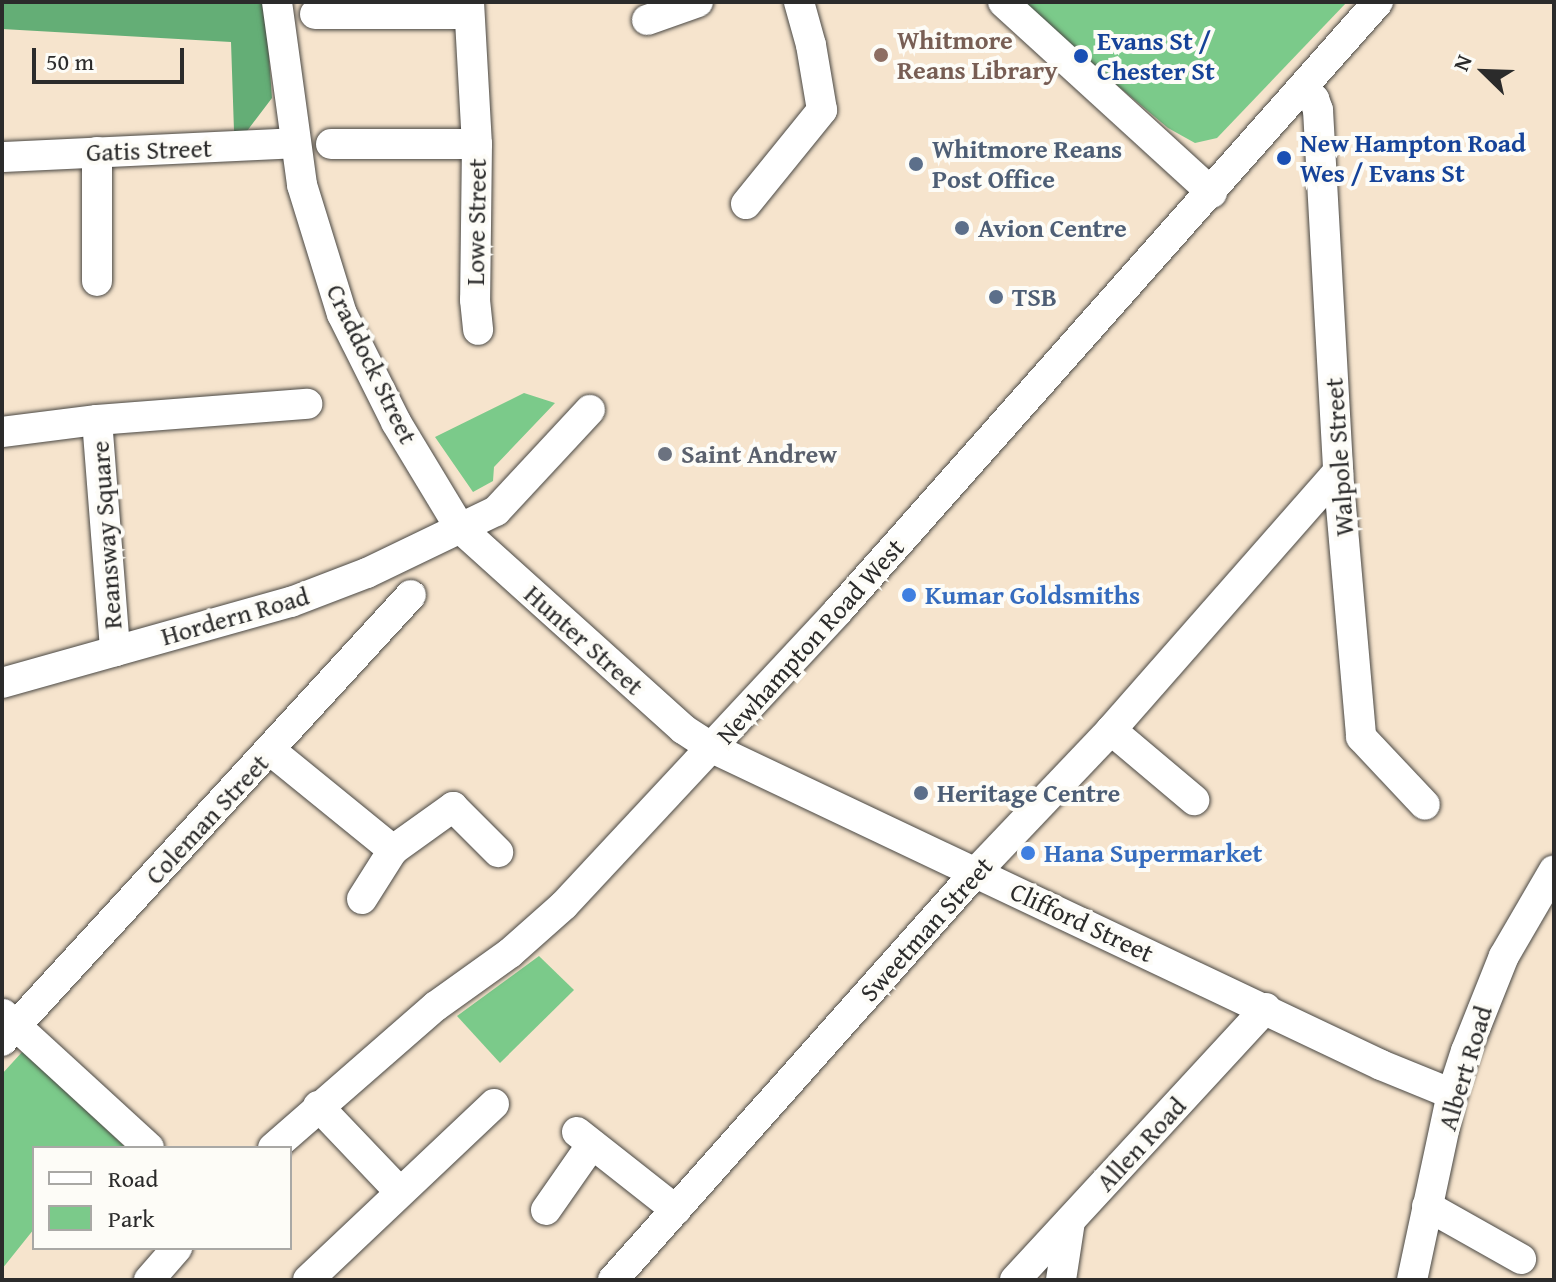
<!DOCTYPE html>
<style>
body{margin:0}
#map{position:relative;width:1556px;height:1282px;overflow:hidden;background:#f6e4cd;font-family:"Gentium Book Plus",serif}
div>[style]{position:absolute}
[style*='--x']{left:calc(var(--x)*1px);top:calc(var(--y)*1px);width:calc(var(--w)*1px);rotate:calc(var(--a)*1deg)}
.green>*{inset:0;background:#7bca8a}
.forest>*{inset:0;background:#64ae76}
.roads{filter:drop-shadow(0 0 2px #494743) drop-shadow(0 0 2px #494743)}
.minor>*{height:30px;margin:-15px;padding:0 15px;transform-origin:15px;border-radius:15px;background:#fff}
.dots>*{width:22px;height:22px;translate:-50% -50%;box-sizing:border-box;border:4px solid #fdfcf7;border-radius:50%}
span{translate:-50% -50%;white-space:nowrap;text-align:center;line-height:1.15;-webkit-text-stroke:8px #fdfcf7;paint-order:stroke}
.education-label{font-size:26px;color:#785e54;font-weight:700}
.left{translate:0 -50%;text-align:left}
.transit-label{font-size:26px;color:#164399;font-weight:700}
.service-label{font-size:26px;color:#4e5e75;font-weight:700}
.street-label{font-size:26px;color:#2b2b2b}
.worship-label{font-size:26px;color:#5b616d;font-weight:700}
.shop-label{font-size:26px;color:#366cbe;font-weight:700}
.frame{position:absolute;inset:0;border:4px solid #2b2b2b;pointer-events:none}
.legend{position:absolute;left:32px;top:1146px;width:260px;height:104px;box-sizing:border-box;background:#fdfcf7;border:2px solid #a9a8a5;margin:0;padding:10px 14px;list-style:none;font-size:24px;color:#2b2b2b}
.legend li{display:flex;align-items:center;gap:16px;height:40px}
.legend b{width:40px;border:2px solid #a9a8a5}
.north{position:absolute;left:1444px;top:32px;width:80px;height:80px;-webkit-text-stroke:6px #fdfcf7;paint-order:stroke;rotate:293deg;font-size:22px;font-weight:700;line-height:32px;text-align:center;color:#2b2b2b}
.north::after{content:'';display:block;margin:auto;width:28px;height:36px;background:#2b2b2b;clip-path:polygon(50% 0,100% 100%,50% 72%,0 100%)}
.scale{position:absolute;left:32px;top:48px;width:152px;height:36px;box-sizing:border-box;border:4px solid #2b2b2b;border-top:0;padding-left:10px;font-size:24px;line-height:28px;white-space:nowrap;color:#2b2b2b;-webkit-text-stroke:6px #fdfcf7;paint-order:stroke}
</style>
<div id="map">
<div class="green">
<i style="clip-path:polygon(1024px 2px,1347px 2px,1217px 138px,1195px 143px,1168px 128px,1024px 7px)"></i>
<i style="clip-path:polygon(524px 393px,555px 403px,494px 467px,493px 481px,473px 492px,435px 437px)"></i>
<i style="clip-path:polygon(539px 956px,574px 990px,500px 1063px,457px 1016px)"></i>
<i style="clip-path:polygon(23px 1051px,126px 1148px,34px 1148px,34px 1229px,2px 1269px,2px 1074px)"></i>
</div>
<div class="forest">
<i style="clip-path:polygon(2px 2px,265px 2px,272px 98px,247px 131px,234px 131px,231px 42px,2px 29px)"></i>
</div>
<div class="roads">
<div class="minor">
<i style="--x:277;--y:2;--w:185;--a:82.2"></i>
<i style="--x:302;--y:185;--w:135;--a:72.8"></i>
<i style="--x:342;--y:314;--w:121;--a:63.4"></i>
<i style="--x:396;--y:422;--w:124;--a:58.9"></i>
<i style="--x:460;--y:528;--w:300;--a:42"></i>
<i style="--x:683;--y:729;--w:35;--a:33"></i>
<i style="--x:712;--y:748;--w:740;--a:25.35"></i>
<i style="--x:1381;--y:1065;--w:77;--a:22.2"></i>
<i style="--x:469;--y:2;--w:142;--a:86.8"></i>
<i style="--x:477;--y:144;--w:156;--a:90.7"></i>
<i style="--x:475;--y:300;--w:30;--a:84"></i>
<i style="--x:1003;--y:2;--w:283;--a:42.4"></i>
<i style="--x:315;--y:14;--w:154;--a:0"></i>
<i style="--x:647;--y:20;--w:54;--a:-19.4"></i>
<i style="--x:1303;--y:88;--w:16;--a:45"></i>
<i style="--x:1314;--y:99;--w:12;--a:70"></i>
<i style="--x:1318;--y:110;--w:363;--a:86.8"></i>
<i style="--x:1338;--y:472;--w:266;--a:85"></i>
<i style="--x:1361;--y:737;--w:93;--a:46.7"></i>
<i style="--x:331;--y:144;--w:146;--a:0"></i>
<i style="--x:97;--y:152;--w:129;--a:90"></i>
<i style="--x:2;--y:157;--w:293;--a:-2.7"></i>
<i style="--x:746;--y:204;--w:121;--a:-51"></i>
<i style="--x:822;--y:110;--w:66;--a:-99.6"></i>
<i style="--x:811;--y:45;--w:45;--a:-105.6"></i>
<i style="--x:97;--y:420;--w:232;--a:85.5"></i>
<i style="--x:2;--y:432;--w:96;--a:-7.2"></i>
<i style="--x:97;--y:420;--w:211;--a:-4.4"></i>
<i style="--x:2;--y:683;--w:300;--a:-15.7"></i>
<i style="--x:291;--y:602;--w:81;--a:-20.9"></i>
<i style="--x:367;--y:573;--w:143;--a:-25.7"></i>
<i style="--x:496;--y:511;--w:138;--a:-47.1"></i>
<i style="--x:1111;--y:730;--w:109;--a:40.1"></i>
<i style="--x:270;--y:750;--w:159;--a:39.1"></i>
<i style="--x:362;--y:899;--w:58;--a:-57.7"></i>
<i style="--x:393;--y:850;--w:74;--a:-35.6"></i>
<i style="--x:453;--y:807;--w:64;--a:45"></i>
<i style="--x:3;--y:1014;--w:198;--a:42.5"></i>
<i style="--x:2;--y:1041;--w:605;--a:-47.48"></i>
<i style="--x:318;--y:1106;--w:119;--a:46.4"></i>
<i style="--x:577;--y:1132;--w:126;--a:38.2"></i>
<i style="--x:273;--y:1148;--w:216;--a:-41.1"></i>
<i style="--x:436;--y:1006;--w:91;--a:-35.6"></i>
<i style="--x:510;--y:953;--w:72;--a:-41.6"></i>
<i style="--x:564;--y:905;--w:402;--a:-47"></i>
<i style="--x:838;--y:611;--w:814;--a:-48.44"></i>
<i style="--x:1427;--y:1206;--w:108;--a:29.4"></i>
<i style="--x:546;--y:1210;--w:80;--a:-55.1"></i>
<i style="--x:149;--y:1280;--w:43;--a:-48.8"></i>
<i style="--x:308;--y:1280;--w:256;--a:-43.4"></i>
<i style="--x:613;--y:1280;--w:546;--a:-48.34"></i>
<i style="--x:976;--y:872;--w:196;--a:-46.4"></i>
<i style="--x:1111;--y:730;--w:344;--a:-48.7"></i>
<i style="--x:1015;--y:1280;--w:370;--a:-47.3"></i>
<i style="--x:1061;--y:1280;--w:60;--a:-81.3"></i>
<i style="--x:1412;--y:1280;--w:190;--a:-77.9"></i>
<i style="--x:1452;--y:1094;--w:45;--a:-72"></i>
<i style="--x:1466;--y:1051;--w:102;--a:-68.2"></i>
<i style="--x:1504;--y:956;--w:99;--a:-59.8"></i>
</div>
</div>
<div class="dots">
<i style="left:881px;top:55px;background:#8d6e63"></i>
<i style="left:1081px;top:56px;background:#1a4fb4"></i>
<i style="left:1284px;top:158px;background:#1a4fb4"></i>
<i style="left:916px;top:164px;background:#5c6f8a"></i>
<i style="left:962px;top:228px;background:#5c6f8a"></i>
<i style="left:996px;top:297px;background:#5c6f8a"></i>
<i style="left:665px;top:454px;background:#6b7280"></i>
<i style="left:909px;top:595px;background:#3f7fe0"></i>
<i style="left:921px;top:793px;background:#5c6f8a"></i>
<i style="left:1028px;top:853px;background:#3f7fe0"></i>
</div>
<div class="education-label">
<span class="left" style="left:897px;top:55px">Whitmore<br>Reans Library</span>
</div>
<div class="transit-label">
<span class="left" style="left:1097px;top:56px">Evans St /<br>Chester St</span>
<span class="left" style="left:1300px;top:158px">New Hampton Road<br>Wes / Evans St</span>
</div>
<div class="service-label">
<span class="left" style="left:932px;top:164px">Whitmore Reans<br>Post Office</span>
<span class="left" style="left:978px;top:228px">Avion Centre</span>
<span class="left" style="left:1012px;top:297px">TSB</span>
<span class="left" style="left:937px;top:793px">Heritage Centre</span>
</div>
<div class="street-label">
<span style="left:149px;top:150px;rotate:-2deg">Gatis Street</span>
<span style="left:476px;top:222px;rotate:-89deg">Lowe Street</span>
<span style="left:372px;top:364px;rotate:64deg">Craddock Street</span>
<span style="left:1339px;top:457px;rotate:-94deg">Walpole Street</span>
<span style="left:106px;top:535px;rotate:-94deg">Reansway Square</span>
<span style="left:235px;top:616px;rotate:-16deg">Hordern Road</span>
<span style="left:584px;top:640px;rotate:42deg">Hunter Street</span>
<span style="left:810px;top:641px;rotate:-48deg">Newhampton Road West</span>
<span style="left:207px;top:819px;rotate:-47deg">Coleman Street</span>
<span style="left:1082px;top:922px;rotate:25deg">Clifford Street</span>
<span style="left:926px;top:929px;rotate:-48deg">Sweetman Street</span>
<span style="left:1465px;top:1068px;rotate:-73deg">Albert Road</span>
<span style="left:1141px;top:1144px;rotate:-47deg">Allen Road</span>
</div>
<div class="worship-label">
<span class="left" style="left:681px;top:454px">Saint Andrew</span>
</div>
<div class="shop-label">
<span class="left" style="left:925px;top:595px">Kumar Goldsmiths</span>
<span class="left" style="left:1044px;top:853px">Hana Supermarket</span>
</div>
<div class="frame"></div>
<ul class="legend">
<li><b style="height:10px;background:#fff"></b>Road</li>
<li><b style="height:22px;background:#7bca8a"></b>Park</li>
</ul>
<div class="north">N</div>
<div class="scale">50 m</div>
</div>
